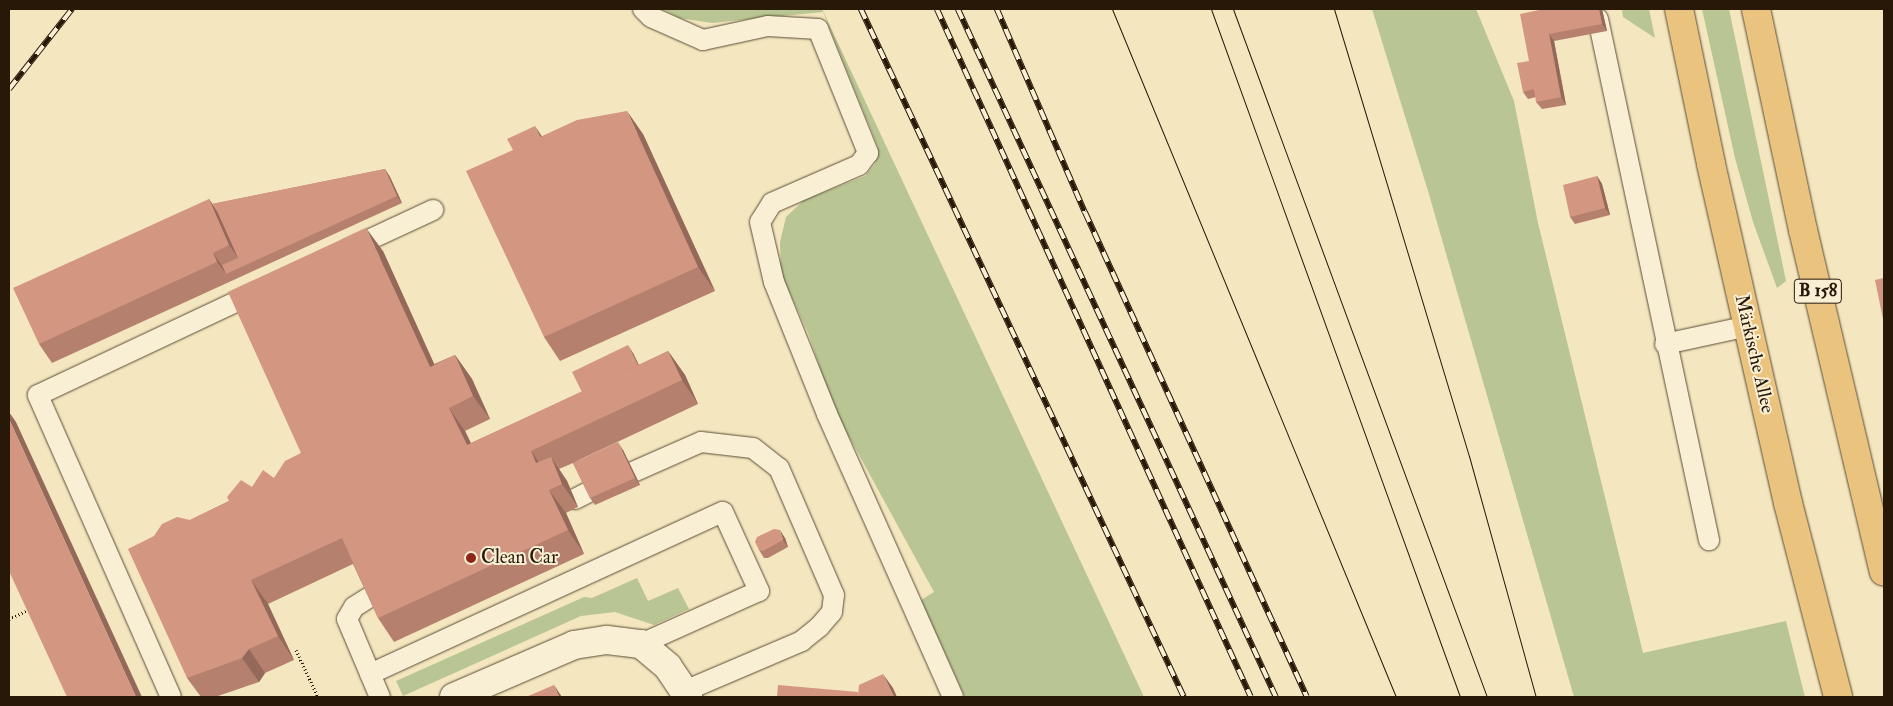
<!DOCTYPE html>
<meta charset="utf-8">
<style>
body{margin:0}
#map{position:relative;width:1893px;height:706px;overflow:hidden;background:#f4e6be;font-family:"IM FELL Double Pica",serif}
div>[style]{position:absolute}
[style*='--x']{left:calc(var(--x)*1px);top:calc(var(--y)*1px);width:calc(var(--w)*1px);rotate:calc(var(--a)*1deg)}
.green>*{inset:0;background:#b9c693}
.path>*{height:3px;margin-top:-1.5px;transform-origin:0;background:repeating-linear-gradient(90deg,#271807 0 1px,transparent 0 3.5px)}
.roads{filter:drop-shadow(0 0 1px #5a4c35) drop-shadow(0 0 1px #5a4c35)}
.lane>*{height:20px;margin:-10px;padding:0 10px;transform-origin:10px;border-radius:10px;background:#f8efd5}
.street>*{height:28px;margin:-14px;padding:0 14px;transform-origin:14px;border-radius:14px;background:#f8efd5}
.primary>*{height:28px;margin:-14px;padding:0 14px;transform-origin:14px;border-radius:14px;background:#eac37f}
.tram>*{height:1px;margin:-0.5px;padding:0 0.5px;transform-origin:0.5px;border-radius:0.5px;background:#271807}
.rail>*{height:5.5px;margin-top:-2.75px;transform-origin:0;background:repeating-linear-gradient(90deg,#f8efd5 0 11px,#271807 0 22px);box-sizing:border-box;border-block:1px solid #271807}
.wall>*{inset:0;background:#b5816e}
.shaded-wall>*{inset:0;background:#94695a}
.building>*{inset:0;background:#d39680}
.dots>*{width:14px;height:14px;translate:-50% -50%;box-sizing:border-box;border:2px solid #f8efd5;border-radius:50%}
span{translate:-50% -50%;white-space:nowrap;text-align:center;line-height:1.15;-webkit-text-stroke:4px #f8efd5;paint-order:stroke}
.shield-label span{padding:1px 4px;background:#f8efd5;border:1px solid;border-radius:4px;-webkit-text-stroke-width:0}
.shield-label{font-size:18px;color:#271807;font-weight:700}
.street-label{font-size:19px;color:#271807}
.poi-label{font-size:19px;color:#271807}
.left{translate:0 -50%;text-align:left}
.frame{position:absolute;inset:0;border:10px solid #271807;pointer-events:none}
</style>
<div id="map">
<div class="green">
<i style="clip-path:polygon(663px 9px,822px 9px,1144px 697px,965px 697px,921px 600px,934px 592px,835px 411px,808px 333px,781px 273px,780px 242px,786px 217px,804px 200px,865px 176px,875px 164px,878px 147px,823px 12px,712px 23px,679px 18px)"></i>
<i style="clip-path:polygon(1372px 9px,1476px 9px,1514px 101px,1538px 223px,1643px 653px,1786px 621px,1805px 697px,1574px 697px,1428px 191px)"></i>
<i style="clip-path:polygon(1622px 9px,1649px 9px,1655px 38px,1623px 17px)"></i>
<i style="clip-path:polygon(1702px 9px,1729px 9px,1786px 281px,1777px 288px,1753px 222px,1735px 158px)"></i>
<i style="clip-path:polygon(637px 578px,648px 601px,678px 588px,689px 609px,654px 625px,615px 612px,581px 616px,403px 696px,396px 681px,584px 597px,592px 598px)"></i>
</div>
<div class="path">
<i style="--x:9;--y:619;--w:19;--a:-25"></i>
<i style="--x:296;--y:650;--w:52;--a:64.9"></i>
</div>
<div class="roads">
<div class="lane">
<i style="--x:643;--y:9;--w:11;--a:45"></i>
<i style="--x:651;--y:17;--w:57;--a:23.9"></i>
<i style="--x:703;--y:40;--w:66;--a:-12.2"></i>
<i style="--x:768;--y:26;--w:50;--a:3.4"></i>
<i style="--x:818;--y:29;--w:134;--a:68"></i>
<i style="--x:868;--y:153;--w:15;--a:127"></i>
<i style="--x:859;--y:165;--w:95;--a:156.4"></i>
<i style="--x:772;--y:203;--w:22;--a:122"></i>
<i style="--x:760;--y:222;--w:62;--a:76.9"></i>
<i style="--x:774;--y:282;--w:142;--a:68.1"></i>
<i style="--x:827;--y:414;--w:310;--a:66"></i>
<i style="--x:1598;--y:19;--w:533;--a:77.97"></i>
<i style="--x:349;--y:249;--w:93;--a:-24.9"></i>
<i style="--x:1665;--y:344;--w:85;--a:-12.2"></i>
<i style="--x:633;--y:472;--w:74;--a:-23.8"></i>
<i style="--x:701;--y:442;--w:52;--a:6.6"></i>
<i style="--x:753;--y:448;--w:33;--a:38"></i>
<i style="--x:779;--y:468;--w:138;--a:66.6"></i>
<i style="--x:834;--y:595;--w:17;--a:97"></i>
<i style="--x:832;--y:612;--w:20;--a:131"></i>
<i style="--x:819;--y:627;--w:22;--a:141"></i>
<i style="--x:802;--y:641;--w:127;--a:156.9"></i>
<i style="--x:575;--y:499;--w:16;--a:-27"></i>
<i style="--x:373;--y:595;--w:22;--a:148"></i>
<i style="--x:354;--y:607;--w:14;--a:120"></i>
<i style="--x:347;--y:619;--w:85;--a:67.1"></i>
<i style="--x:370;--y:674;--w:388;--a:-24.7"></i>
<i style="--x:723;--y:512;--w:87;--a:65.5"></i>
<i style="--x:759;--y:591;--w:129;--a:155.8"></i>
<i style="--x:171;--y:697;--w:330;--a:-113.8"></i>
<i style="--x:38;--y:395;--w:242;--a:-25.2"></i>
</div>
<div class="street">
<i style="--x:454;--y:697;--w:131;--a:-23.4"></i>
<i style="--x:574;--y:645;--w:33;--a:-9"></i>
<i style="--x:607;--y:640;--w:34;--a:7"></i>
<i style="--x:641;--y:644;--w:35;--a:40"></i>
<i style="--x:668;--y:667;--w:36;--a:56"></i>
</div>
<div class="primary">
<i style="--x:1679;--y:9;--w:158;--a:78.3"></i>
<i style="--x:1711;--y:164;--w:348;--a:77.2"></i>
<i style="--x:1788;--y:503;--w:200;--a:75.5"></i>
<i style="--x:1756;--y:9;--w:226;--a:78"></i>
<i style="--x:1803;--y:230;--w:351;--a:76.7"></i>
</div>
</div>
<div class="tram">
<i style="--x:1112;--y:9;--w:744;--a:67.57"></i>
<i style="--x:1211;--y:9;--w:732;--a:70.1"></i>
<i style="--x:1233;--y:9;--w:733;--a:69.74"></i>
<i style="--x:1334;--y:9;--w:467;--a:73.2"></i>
<i style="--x:1469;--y:456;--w:250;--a:74.5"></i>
</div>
<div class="rail">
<i style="--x:861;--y:9;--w:760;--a:64.85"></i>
<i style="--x:937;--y:9;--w:756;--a:65.47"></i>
<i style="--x:958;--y:9;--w:758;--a:65.19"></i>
<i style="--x:997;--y:9;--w:221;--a:66.6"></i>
<i style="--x:1085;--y:212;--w:533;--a:65.4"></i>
<i style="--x:9;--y:89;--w:102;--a:-51.8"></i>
</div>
<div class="wall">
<i style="clip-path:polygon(1544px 9px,1602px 9px,1607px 31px,1554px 41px,1566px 105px,1542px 109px,1536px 102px,1536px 97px,1528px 99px,1523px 92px,1529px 61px)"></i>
<i style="clip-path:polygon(643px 134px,715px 291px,560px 361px,544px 337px,542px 136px)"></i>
<i style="clip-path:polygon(385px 169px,390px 177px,402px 203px,52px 363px,39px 344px,209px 199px,212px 204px)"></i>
<i style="clip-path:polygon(1597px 176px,1602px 184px,1610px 215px,1575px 224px,1570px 217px)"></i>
<i style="clip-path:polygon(383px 251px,434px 364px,455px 355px,472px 379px,490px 419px,465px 431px,471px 443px,582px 392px,633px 353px,639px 365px,668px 351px,685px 375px,698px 404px,577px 461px,623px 450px,640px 485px,595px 505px,590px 498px,573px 463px,559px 469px,567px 481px,578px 507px,566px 513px,584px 554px,394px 642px,378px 618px,353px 564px,268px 604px,294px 660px,265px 673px,259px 682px,215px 697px,201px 697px,187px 678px,190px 520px,229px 501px,252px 487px,274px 478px,301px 453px)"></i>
<i style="clip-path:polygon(785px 538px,788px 547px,768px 558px,764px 558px,759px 550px)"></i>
</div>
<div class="shaded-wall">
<i style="clip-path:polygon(1599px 9px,1602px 9px,1607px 31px,1602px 24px)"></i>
<i style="clip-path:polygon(1549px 34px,1554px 41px,1566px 105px,1561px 97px)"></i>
<i style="clip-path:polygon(627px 111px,643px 134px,715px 291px,698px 267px)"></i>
<i style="clip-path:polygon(535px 126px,551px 150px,540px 137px)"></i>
<i style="clip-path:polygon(385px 169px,390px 177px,402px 203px,397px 196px)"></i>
<i style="clip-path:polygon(1597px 176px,1602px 184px,1610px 215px,1605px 208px)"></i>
<i style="clip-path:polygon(209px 199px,222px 218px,243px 265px,229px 245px)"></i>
<i style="clip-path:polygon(366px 228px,383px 251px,446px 390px,430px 367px)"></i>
<i style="clip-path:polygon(213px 253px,227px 273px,226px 274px,217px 262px)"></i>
<i style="clip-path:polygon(628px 345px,633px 353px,651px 391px,646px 383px)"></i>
<i style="clip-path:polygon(668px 351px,685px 375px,698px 404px,682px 380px)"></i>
<i style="clip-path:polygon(455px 355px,472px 379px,490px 419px,473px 396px)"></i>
<i style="clip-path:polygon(449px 408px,465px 431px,483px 469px,467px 445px)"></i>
<i style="clip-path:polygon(9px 412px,16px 422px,142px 697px,136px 697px,9px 419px)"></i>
<i style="clip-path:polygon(618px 442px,623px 450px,640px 485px,635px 478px)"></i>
<i style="clip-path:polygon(531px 451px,548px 475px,536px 463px)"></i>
<i style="clip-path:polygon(551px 457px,567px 481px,578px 507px,562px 484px)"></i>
<i style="clip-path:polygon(549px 490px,566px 513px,584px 554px,568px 530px)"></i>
<i style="clip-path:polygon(780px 530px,785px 538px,788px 547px,783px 540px)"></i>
<i style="clip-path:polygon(251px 580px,268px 604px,294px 660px,278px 636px)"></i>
<i style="clip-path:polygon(249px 649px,265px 673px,259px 682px,242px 658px)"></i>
<i style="clip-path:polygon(883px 674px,893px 688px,897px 697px,894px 697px)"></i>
<i style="clip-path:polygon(554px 685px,562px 697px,559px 697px)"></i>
</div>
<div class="building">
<i style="clip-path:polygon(1544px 9px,1599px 9px,1602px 24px,1549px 34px,1561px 97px,1536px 102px,1534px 89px,1523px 92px,1517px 63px,1529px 61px,1520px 14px)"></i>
<i style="clip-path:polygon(627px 111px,698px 267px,544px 337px,466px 171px,513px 150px,507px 139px,535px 126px,540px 137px,577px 120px)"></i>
<i style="clip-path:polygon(385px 169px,397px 196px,226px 274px,222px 265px,238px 258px,217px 211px,212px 204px)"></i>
<i style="clip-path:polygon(1597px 176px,1605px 208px,1570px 217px,1563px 185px)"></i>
<i style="clip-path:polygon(209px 199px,229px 245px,213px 253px,217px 262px,39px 344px,13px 288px)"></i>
<i style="clip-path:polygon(366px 228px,430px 367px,455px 355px,473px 396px,449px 408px,467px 445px,668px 351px,682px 380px,531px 451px,536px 463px,551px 457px,562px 484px,549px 490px,568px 530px,378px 618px,342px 538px,251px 580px,278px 636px,249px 649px,242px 658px,187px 678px,128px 549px,154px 536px,162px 524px,177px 517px,190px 520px,229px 501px,227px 497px,241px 480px,252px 487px,263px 470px,274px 478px,285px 461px,301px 453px,228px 292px)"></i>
<i style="clip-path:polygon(1884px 278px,1884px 324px,1875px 280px)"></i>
<i style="clip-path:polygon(628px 345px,638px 365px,582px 392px,572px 372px)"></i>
<i style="clip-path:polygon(9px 419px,136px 697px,67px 697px,9px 571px)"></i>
<i style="clip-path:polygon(618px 442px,635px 478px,590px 498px,573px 463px)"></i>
<i style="clip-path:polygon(774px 529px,780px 530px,783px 540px,763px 551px,759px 550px,755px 542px,757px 537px)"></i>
<i style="clip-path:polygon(883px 674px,894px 697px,858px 697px,859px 685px)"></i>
<i style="clip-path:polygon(554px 685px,559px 697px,526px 697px)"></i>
<i style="clip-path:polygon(778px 685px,858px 692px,858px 697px,777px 697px)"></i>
</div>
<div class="dots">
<i style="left:471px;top:558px;background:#8f2418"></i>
</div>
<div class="shield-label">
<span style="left:1818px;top:291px">B 158</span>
</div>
<div class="street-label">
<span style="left:1754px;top:354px;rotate:77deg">Märkische Allee</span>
</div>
<div class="poi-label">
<span class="left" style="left:481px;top:558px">Clean Car</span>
</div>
<div class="frame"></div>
</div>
